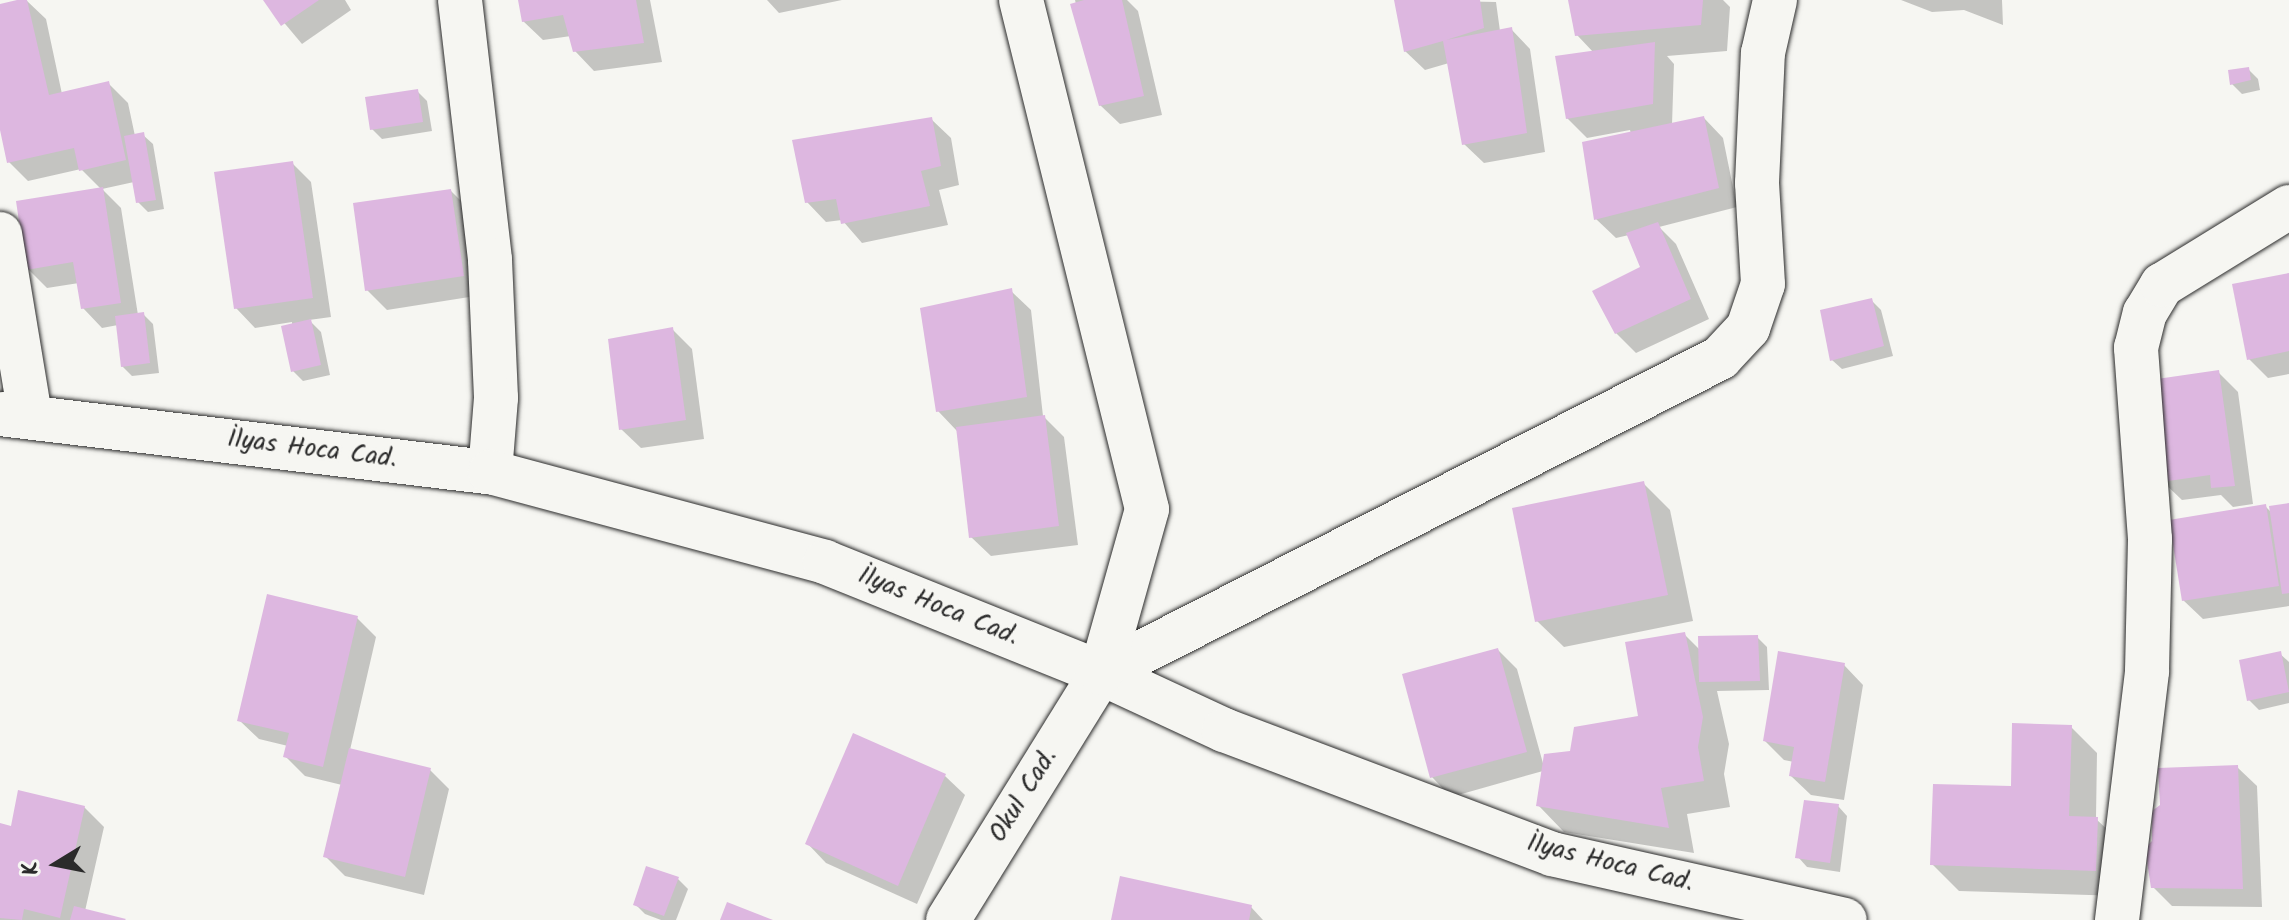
<!DOCTYPE html>
<meta charset="utf-8">
<style>
body{margin:0}
#map{position:relative;width:2289px;height:920px;overflow:hidden;background:#f6f6f2;font-family:Kalam,sans-serif}
div>[style]{position:absolute}
[style*='--x']{left:calc(var(--x)*1px);top:calc(var(--y)*1px);width:calc(var(--w)*1px);rotate:calc(var(--a)*1deg)}
.shadow>*{inset:0;background:#0003}
.building>*{inset:0;background:#ddb7e0}
.roads{filter:drop-shadow(0 0 2px #2b2b2b) drop-shadow(0 0 2px #2b2b2b)}
.minor>*{height:44px;margin:-22px;padding:0 22px;transform-origin:22px;border-radius:22px;background:#f6f6f2}
span{translate:-50% -50%;white-space:nowrap;text-align:center;line-height:1.15;-webkit-text-stroke:6px #f6f6f2;paint-order:stroke}
.street-label{font-size:26px;color:#2b2b2b}
.north{position:absolute;left:16px;top:824px;width:80px;height:80px;-webkit-text-stroke:6px #f6f6f2;paint-order:stroke;rotate:260deg;font-size:22px;font-weight:700;line-height:32px;text-align:center;color:#2b2b2b}
.north::after{content:'';display:block;margin:auto;width:28px;height:36px;background:#2b2b2b;clip-path:polygon(50% 0,100% 100%,50% 72%,0 100%)}
</style>
<div id="map">
<div class="shadow">
<i style="clip-path:polygon(26px 0,46px 19px,62px 94px,108px 83px,128px 103px,135px 136px,143px 135px,153px 144px,164px 209px,148px 212px,138px 202px,134px 182px,102px 189px,121px 208px,138px 315px,143px 314px,153px 324px,159px 373px,132px 376px,122px 366px,118px 325px,102px 328px,83px 308px,79px 283px,47px 288px,28px 269px,101px 189px,81px 169px,28px 181px,9px 162px,0 121px,0 6px)"></i>
<i style="clip-path:polygon(265px 0,345px 0,351px 10px,302px 44px)"></i>
<i style="clip-path:polygon(520px 0,650px 0,662px 62px,594px 71px,575px 51px,571px 36px,543px 40px,523px 21px)"></i>
<i style="clip-path:polygon(767px 0,842px 0,779px 13px)"></i>
<i style="clip-path:polygon(1075px 0,1127px 0,1138px 11px,1162px 115px,1120px 124px,1100px 105px)"></i>
<i style="clip-path:polygon(1403px 0,1496px 2px,1500px 31px,1511px 29px,1530px 49px,1545px 152px,1484px 163px,1464px 144px,1449px 63px,1425px 70px,1405px 51px)"></i>
<i style="clip-path:polygon(1570px 0,1723px 0,1730px 7px,1727px 51px,1667px 56px,1674px 64px,1672px 125px,1704px 118px,1723px 138px,1737px 207px,1659px 227px,1676px 244px,1709px 319px,1636px 353px,1616px 333px,1642px 268px,1629px 235px,1616px 238px,1596px 219px,1631px 134px,1630px 130px,1587px 138px,1567px 118px,1594px 53px,1577px 35px)"></i>
<i style="clip-path:polygon(1901px 0,2002px 0,2003px 25px,1964px 10px,1932px 12px)"></i>
<i style="clip-path:polygon(2248px 69px,2258px 79px,2260px 90px,2242px 94px,2232px 84px)"></i>
<i style="clip-path:polygon(417px 91px,427px 101px,432px 131px,382px 139px,372px 129px)"></i>
<i style="clip-path:polygon(931px 119px,951px 138px,959px 185px,939px 190px,948px 225px,862px 243px,842px 220px,826px 222px,807px 202px)"></i>
<i style="clip-path:polygon(292px 163px,311px 182px,331px 317px,309px 320px,321px 332px,330px 375px,303px 381px,293px 371px,292px 322px,255px 328px,236px 308px)"></i>
<i style="clip-path:polygon(451px 191px,470px 210px,482px 295px,387px 310px,367px 290px)"></i>
<i style="clip-path:polygon(2289px 275px,2289px 374px,2268px 378px,2249px 359px)"></i>
<i style="clip-path:polygon(1011px 291px,1031px 310px,1043px 416px,1064px 437px,1078px 545px,991px 556px,971px 537px,957px 431px,938px 411px)"></i>
<i style="clip-path:polygon(1871px 300px,1881px 310px,1893px 356px,1842px 369px,1832px 360px)"></i>
<i style="clip-path:polygon(672px 329px,692px 349px,704px 439px,641px 448px,621px 429px)"></i>
<i style="clip-path:polygon(2219px 373px,2238px 392px,2253px 504px,2233px 507px,2221px 495px,2182px 500px,2162px 481px)"></i>
<i style="clip-path:polygon(1643px 483px,1670px 510px,1693px 621px,1564px 647px,1537px 621px)"></i>
<i style="clip-path:polygon(2289px 505px,2289px 606px,2203px 619px,2183px 600px,2265px 506px,2272px 513px)"></i>
<i style="clip-path:polygon(357px 618px,376px 637px,350px 750px,430px 770px,449px 789px,424px 895px,345px 876px,325px 856px,342px 785px,305px 776px,286px 757px,288px 746px,259px 739px,239px 720px)"></i>
<i style="clip-path:polygon(1684px 634px,1701px 651px,1757px 637px,1767px 647px,1769px 690px,1717px 691px,1729px 744px,1724px 774px,1730px 807px,1687px 814px,1694px 853px,1564px 832px,1538px 805px,1543px 771px,1451px 797px,1432px 777px,1498px 650px,1517px 669px,1544px 767px,1640px 718px)"></i>
<i style="clip-path:polygon(2280px 654px,2289px 662px,2289px 703px,2259px 710px,2249px 700px)"></i>
<i style="clip-path:polygon(1844px 665px,1863px 685px,1844px 800px,1811px 795px,1791px 776px,1794px 762px,1784px 760px,1765px 741px)"></i>
<i style="clip-path:polygon(2071px 727px,2097px 753px,2096px 819px,2124px 845px,2122px 896px,1959px 891px,1932px 864px)"></i>
<i style="clip-path:polygon(2237px 767px,2257px 786px,2262px 907px,2172px 906px,2153px 887px)"></i>
<i style="clip-path:polygon(945px 776px,965px 795px,917px 904px,826px 863px,807px 843px)"></i>
<i style="clip-path:polygon(1838px 806px,1847px 816px,1840px 872px,1807px 867px,1798px 857px)"></i>
<i style="clip-path:polygon(84px 807px,104px 827px,85px 911px,122px 920px,0 920px,0 825px,12px 828px)"></i>
<i style="clip-path:polygon(678px 879px,688px 889px,676px 920px,661px 920px,645px 914px,635px 904px)"></i>
<i style="clip-path:polygon(1251px 907px,1263px 920px,1113px 920px)"></i>
</div>
<div class="building">
<i style="clip-path:polygon(17px 0,27px 0,49px 95px,109px 81px,126px 160px,79px 171px,74px 148px,7px 163px,0 130px,0 4px)"></i>
<i style="clip-path:polygon(263px 0,319px 0,281px 26px)"></i>
<i style="clip-path:polygon(518px 0,636px 0,644px 43px,573px 52px,563px 15px,522px 22px)"></i>
<i style="clip-path:polygon(1084px 0,1122px 0,1144px 96px,1099px 106px,1070px 4px)"></i>
<i style="clip-path:polygon(1394px 0,1480px 0,1484px 28px,1446px 40px,1512px 27px,1527px 133px,1462px 145px,1443px 41px,1404px 52px)"></i>
<i style="clip-path:polygon(1568px 0,1703px 0,1701px 25px,1575px 36px)"></i>
<i style="clip-path:polygon(1655px 42px,1653px 104px,1566px 119px,1555px 56px)"></i>
<i style="clip-path:polygon(2249px 67px,2251px 80px,2230px 85px,2228px 70px)"></i>
<i style="clip-path:polygon(418px 89px,423px 122px,370px 130px,365px 97px)"></i>
<i style="clip-path:polygon(1704px 116px,1719px 188px,1594px 220px,1582px 142px)"></i>
<i style="clip-path:polygon(932px 117px,941px 166px,921px 171px,930px 206px,841px 224px,836px 199px,805px 203px,792px 140px)"></i>
<i style="clip-path:polygon(144px 132px,156px 200px,136px 203px,124px 136px)"></i>
<i style="clip-path:polygon(293px 161px,313px 298px,234px 309px,214px 172px)"></i>
<i style="clip-path:polygon(103px 187px,121px 303px,81px 309px,73px 262px,26px 270px,16px 201px)"></i>
<i style="clip-path:polygon(451px 189px,464px 276px,365px 291px,353px 203px)"></i>
<i style="clip-path:polygon(1658px 222px,1691px 299px,1615px 334px,1592px 291px,1640px 267px,1626px 233px)"></i>
<i style="clip-path:polygon(2289px 273px,2289px 351px,2247px 360px,2232px 284px)"></i>
<i style="clip-path:polygon(1012px 288px,1027px 397px,936px 412px,920px 308px)"></i>
<i style="clip-path:polygon(1872px 298px,1884px 346px,1830px 361px,1820px 310px)"></i>
<i style="clip-path:polygon(144px 312px,150px 363px,121px 367px,115px 316px)"></i>
<i style="clip-path:polygon(311px 319px,321px 365px,291px 372px,281px 326px)"></i>
<i style="clip-path:polygon(673px 327px,686px 420px,619px 430px,608px 339px)"></i>
<i style="clip-path:polygon(2219px 370px,2235px 486px,2211px 488px,2210px 475px,2161px 482px,2157px 379px)"></i>
<i style="clip-path:polygon(1045px 415px,1059px 526px,969px 538px,956px 427px)"></i>
<i style="clip-path:polygon(1644px 481px,1668px 595px,1535px 622px,1512px 508px)"></i>
<i style="clip-path:polygon(2289px 503px,2289px 593px,2282px 594px,2269px 506px)"></i>
<i style="clip-path:polygon(2266px 504px,2279px 586px,2182px 601px,2169px 520px)"></i>
<i style="clip-path:polygon(267px 594px,358px 616px,323px 767px,283px 757px,289px 733px,237px 721px)"></i>
<i style="clip-path:polygon(1685px 632px,1703px 717px,1698px 747px,1704px 781px,1661px 788px,1669px 828px,1536px 806px,1544px 754px,1570px 751px,1574px 727px,1638px 716px,1625px 642px)"></i>
<i style="clip-path:polygon(1758px 635px,1760px 681px,1699px 682px,1698px 636px)"></i>
<i style="clip-path:polygon(1498px 648px,1527px 752px,1430px 778px,1402px 674px)"></i>
<i style="clip-path:polygon(1778px 651px,1845px 663px,1825px 782px,1789px 776px,1794px 747px,1763px 741px)"></i>
<i style="clip-path:polygon(2281px 651px,2289px 692px,2247px 701px,2239px 660px)"></i>
<i style="clip-path:polygon(2012px 723px,2072px 725px,2069px 816px,2098px 817px,2096px 871px,1930px 865px,1933px 784px,2011px 786px)"></i>
<i style="clip-path:polygon(853px 733px,946px 774px,898px 886px,805px 844px)"></i>
<i style="clip-path:polygon(349px 748px,431px 768px,405px 877px,323px 857px)"></i>
<i style="clip-path:polygon(2238px 765px,2243px 889px,2151px 888px,2145px 848px,2152px 841px,2152px 811px,2160px 805px,2158px 768px)"></i>
<i style="clip-path:polygon(18px 790px,85px 806px,60px 918px,24px 909px,22px 920px,0 918px,0 823px,11px 826px)"></i>
<i style="clip-path:polygon(1804px 800px,1839px 804px,1830px 863px,1795px 858px)"></i>
<i style="clip-path:polygon(646px 866px,679px 877px,664px 916px,633px 905px)"></i>
<i style="clip-path:polygon(1120px 876px,1252px 905px,1249px 920px,1111px 920px)"></i>
<i style="clip-path:polygon(727px 902px,773px 920px,720px 920px)"></i>
<i style="clip-path:polygon(74px 906px,126px 919px,125px 920px,70px 920px)"></i>
</div>
<div class="roads">
<div class="minor">
<i style="--x:460;--y:0;--w:262;--a:83.4"></i>
<i style="--x:490;--y:260;--w:138;--a:87.5"></i>
<i style="--x:496;--y:398;--w:74;--a:94.6"></i>
<i style="--x:0;--y:234;--w:183;--a:80.6"></i>
<i style="--x:0;--y:414;--w:493;--a:6.8"></i>
<i style="--x:490;--y:472;--w:347;--a:15"></i>
<i style="--x:825;--y:562;--w:297;--a:21.9"></i>
<i style="--x:1101;--y:673;--w:136;--a:24.9"></i>
<i style="--x:1224;--y:730;--w:351;--a:20.7"></i>
<i style="--x:1552;--y:854;--w:300;--a:12.7"></i>
<i style="--x:1101;--y:673;--w:695;--a:-26.97"></i>
<i style="--x:1720;--y:358;--w:41;--a:-47"></i>
<i style="--x:1748;--y:328;--w:46;--a:-71.2"></i>
<i style="--x:1763;--y:284;--w:101;--a:-93.4"></i>
<i style="--x:1757;--y:183;--w:130;--a:-87.4"></i>
<i style="--x:1763;--y:53;--w:54;--a:-77.2"></i>
<i style="--x:948;--y:920;--w:291;--a:-58.2"></i>
<i style="--x:1101;--y:673;--w:170;--a:-74.3"></i>
<i style="--x:1147;--y:509;--w:524;--a:-103.9"></i>
<i style="--x:2117;--y:920;--w:251;--a:-83.1"></i>
<i style="--x:2147;--y:671;--w:132;--a:-88.7"></i>
<i style="--x:2150;--y:539;--w:192;--a:-94.2"></i>
<i style="--x:2136;--y:348;--w:36;--a:-76"></i>
<i style="--x:2145;--y:313;--w:33;--a:-59"></i>
<i style="--x:2162;--y:285;--w:149;--a:-31.6"></i>
</div>
</div>
<div class="street-label">
<span style="left:312px;top:450px;rotate:7deg">İlyas Hoca Cad.</span>
<span style="left:938px;top:607px;rotate:22deg">İlyas Hoca Cad.</span>
<span style="left:1024px;top:796px;rotate:-58deg">Okul Cad.</span>
<span style="left:1610px;top:864px;rotate:14deg">İlyas Hoca Cad.</span>
</div>
<div class="north">K</div>
</div>
